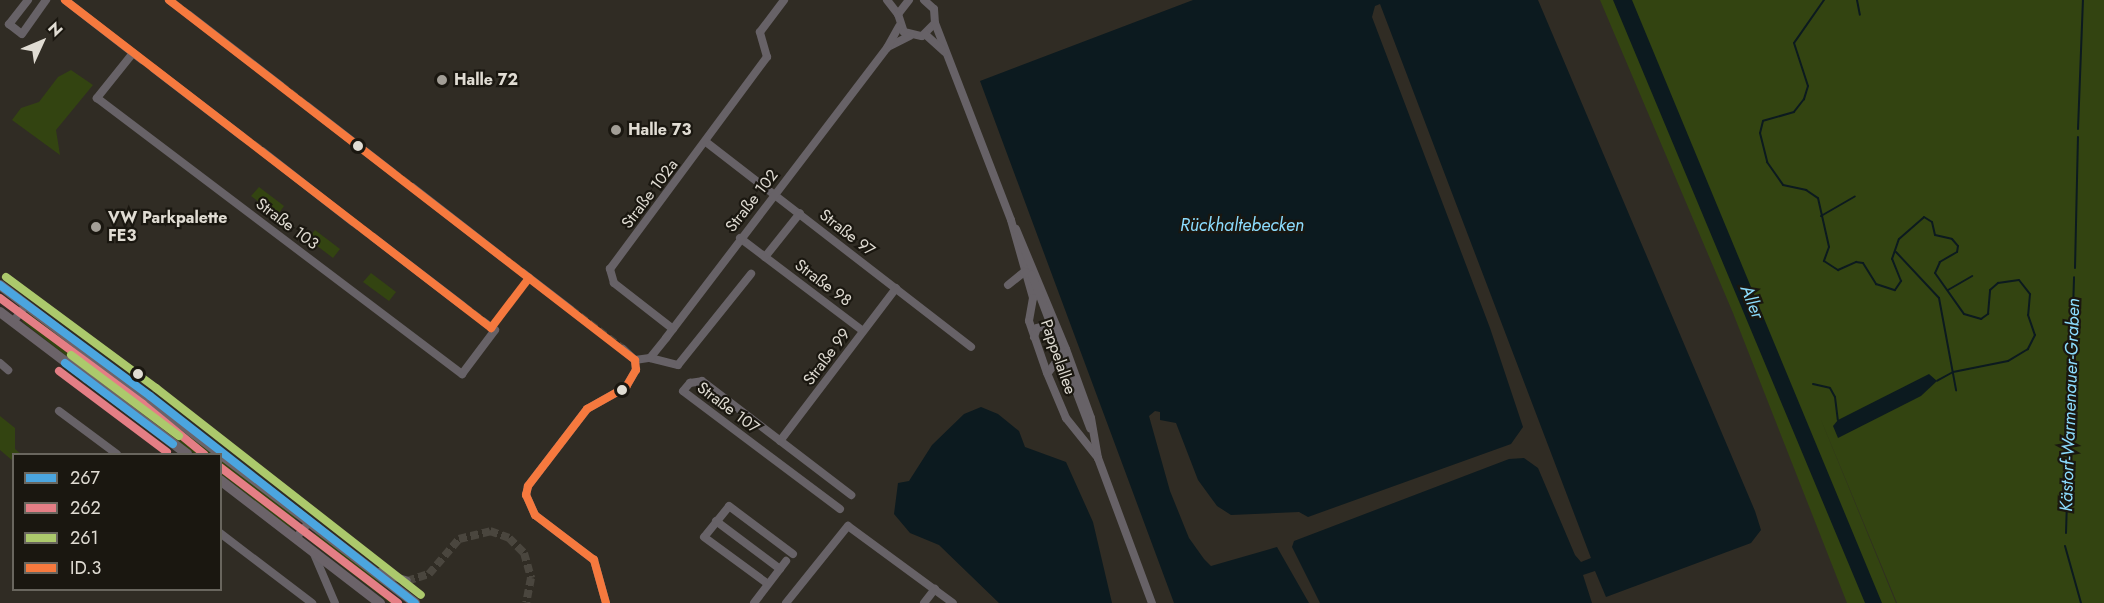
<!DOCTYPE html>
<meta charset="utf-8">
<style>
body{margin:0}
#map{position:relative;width:2104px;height:603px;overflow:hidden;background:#302c24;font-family:Jost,sans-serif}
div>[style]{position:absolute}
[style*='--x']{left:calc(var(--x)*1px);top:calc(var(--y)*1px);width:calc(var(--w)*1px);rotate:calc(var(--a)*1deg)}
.green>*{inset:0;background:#341}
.water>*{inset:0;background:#0c1a1f}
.stream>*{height:2px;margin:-1px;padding:0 1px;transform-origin:1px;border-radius:1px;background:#0c1a1f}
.street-tunnel>*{height:8px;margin-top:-4px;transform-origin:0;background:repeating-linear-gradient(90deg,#4a463e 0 8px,transparent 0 12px)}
.street>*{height:8px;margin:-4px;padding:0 4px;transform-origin:4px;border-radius:4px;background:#676267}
.secondary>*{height:10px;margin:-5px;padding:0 5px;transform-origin:5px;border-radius:5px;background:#6b6369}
.bus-1>*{height:8px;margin:-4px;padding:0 4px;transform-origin:4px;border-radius:4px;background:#4ba5df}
.bus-2>*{height:8px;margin:-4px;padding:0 4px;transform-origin:4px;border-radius:4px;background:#e47e85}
.bus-3>*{height:8px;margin:-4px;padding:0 4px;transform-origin:4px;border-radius:4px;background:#acc96c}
.bus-4>*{height:8px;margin:-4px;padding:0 4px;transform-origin:4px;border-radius:4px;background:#f6793e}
.dots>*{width:16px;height:16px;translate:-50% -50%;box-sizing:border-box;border:3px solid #1a1710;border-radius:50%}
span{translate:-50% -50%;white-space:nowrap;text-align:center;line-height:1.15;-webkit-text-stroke:4.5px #1a1710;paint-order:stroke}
.poi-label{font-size:16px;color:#e0dcd3;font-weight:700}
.left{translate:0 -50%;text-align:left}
.street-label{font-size:16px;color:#e0dcd3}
.water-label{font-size:18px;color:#8cdcfd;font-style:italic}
.legend{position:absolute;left:12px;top:453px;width:210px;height:138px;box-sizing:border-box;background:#1a1710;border:2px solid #69665e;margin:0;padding:8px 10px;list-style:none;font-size:18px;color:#e0dcd3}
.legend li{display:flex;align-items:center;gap:12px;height:30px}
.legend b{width:30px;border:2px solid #69665e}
.north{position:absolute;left:12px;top:12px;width:60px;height:60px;-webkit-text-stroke:4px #1a1710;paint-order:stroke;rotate:46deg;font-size:16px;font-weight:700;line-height:24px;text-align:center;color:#e0dcd3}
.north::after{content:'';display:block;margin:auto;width:21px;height:27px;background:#e0dcd3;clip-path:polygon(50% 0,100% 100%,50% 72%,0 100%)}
</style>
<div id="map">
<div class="green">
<i style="clip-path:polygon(1600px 0,2104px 0,2104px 603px,1897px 603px,1819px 415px,1896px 603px,1847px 603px,1733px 313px)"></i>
<i style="clip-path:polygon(71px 70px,93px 85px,56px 130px,60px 155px,12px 120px,21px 108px,39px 102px,58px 77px)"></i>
<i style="clip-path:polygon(259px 187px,284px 206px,277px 216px,251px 196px)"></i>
<i style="clip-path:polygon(315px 230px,340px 249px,333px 258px,308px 239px)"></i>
<i style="clip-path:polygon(371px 273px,396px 292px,389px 301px,363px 282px)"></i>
<i style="clip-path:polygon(28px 313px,85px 356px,87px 365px,78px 365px,23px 322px,22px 318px)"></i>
<i style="clip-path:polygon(106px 373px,110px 375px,215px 454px,195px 454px,103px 384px,99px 378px)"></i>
<i style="clip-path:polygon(0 416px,15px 428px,15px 449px,21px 454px,14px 454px,13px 461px,0 450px)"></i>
<i style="clip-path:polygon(220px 459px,295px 516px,296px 524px,289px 527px,221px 474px)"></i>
<i style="clip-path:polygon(315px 533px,367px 571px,401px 603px,390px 603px,311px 542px)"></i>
</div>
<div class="water">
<i style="clip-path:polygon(1193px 0,1538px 0,1755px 511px,1761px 530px,1751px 543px,1606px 597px,1595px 571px,1583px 575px,1592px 603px,1320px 603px,1292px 547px,1294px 541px,1509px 459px,1524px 458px,1538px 468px,1575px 555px,1581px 562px,1591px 558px,1380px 4px,1375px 6px,1372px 17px,1490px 328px,1523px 427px,1511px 444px,1308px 517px,1299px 512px,1231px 515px,1217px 506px,1198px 480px,1176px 423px,1160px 420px,1160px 412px,1155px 411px,1149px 416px,1170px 491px,1189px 538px,1204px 559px,1211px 566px,1277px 547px,1309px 603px,1174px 603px,980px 81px)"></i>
<i style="clip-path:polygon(1613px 0,1632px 0,1882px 603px,1865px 603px)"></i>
<i style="clip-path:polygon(1929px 374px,1937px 381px,1921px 396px,1838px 438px,1833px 426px,1838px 420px)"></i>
<i style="clip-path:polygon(981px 407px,998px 414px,1019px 431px,1025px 447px,1066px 462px,1093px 522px,1112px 603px,999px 603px,939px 545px,910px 533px,894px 514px,898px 483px,909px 481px,932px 445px,964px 414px)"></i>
</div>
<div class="stream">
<i style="--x:1824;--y:0;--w:52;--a:124.9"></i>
<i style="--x:1794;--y:43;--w:45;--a:72"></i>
<i style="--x:1808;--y:86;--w:14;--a:107"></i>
<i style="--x:1804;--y:99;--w:16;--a:128"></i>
<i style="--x:1794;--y:112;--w:32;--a:164"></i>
<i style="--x:1763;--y:121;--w:12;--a:104"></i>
<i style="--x:1760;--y:133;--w:30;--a:76"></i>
<i style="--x:1767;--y:162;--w:28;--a:55"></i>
<i style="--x:1783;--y:185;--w:24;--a:12"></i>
<i style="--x:1806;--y:190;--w:14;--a:34"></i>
<i style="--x:1818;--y:198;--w:50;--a:77.3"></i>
<i style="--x:1829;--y:247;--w:15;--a:110"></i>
<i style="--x:1824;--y:261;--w:17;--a:33"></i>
<i style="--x:1838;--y:270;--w:20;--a:-24"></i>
<i style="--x:1856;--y:262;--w:7;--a:8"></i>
<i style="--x:1863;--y:263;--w:25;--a:58"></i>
<i style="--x:1876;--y:284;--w:20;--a:18"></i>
<i style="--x:1895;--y:290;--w:11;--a:-56"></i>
<i style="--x:1901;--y:281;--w:24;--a:-112"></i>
<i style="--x:1892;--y:259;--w:21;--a:-71"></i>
<i style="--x:1899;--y:239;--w:33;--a:-41"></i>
<i style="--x:1924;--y:217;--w:9;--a:32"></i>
<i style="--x:1932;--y:222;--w:13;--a:77"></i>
<i style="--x:1935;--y:235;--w:17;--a:13"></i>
<i style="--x:1952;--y:239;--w:9;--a:49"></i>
<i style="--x:1958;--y:246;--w:6;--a:99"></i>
<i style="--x:1957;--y:252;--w:20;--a:150"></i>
<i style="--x:1940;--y:262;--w:12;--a:114"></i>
<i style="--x:1935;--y:273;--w:50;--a:54.7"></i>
<i style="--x:1964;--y:314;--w:18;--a:16"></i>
<i style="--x:1981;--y:319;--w:9;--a:-36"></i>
<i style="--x:1988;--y:314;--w:24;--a:-85"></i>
<i style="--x:1990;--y:290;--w:11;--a:-41"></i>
<i style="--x:1998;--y:283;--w:21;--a:-8"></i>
<i style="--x:2019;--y:280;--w:18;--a:52"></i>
<i style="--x:2030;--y:294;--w:21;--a:95"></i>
<i style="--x:2028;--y:315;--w:21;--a:71"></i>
<i style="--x:2035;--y:335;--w:16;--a:117"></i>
<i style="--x:2028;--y:349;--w:23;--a:149"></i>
<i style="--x:2008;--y:361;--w:56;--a:168.7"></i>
<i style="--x:1953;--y:372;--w:18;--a:151"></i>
<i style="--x:1857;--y:0;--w:15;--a:79"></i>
<i style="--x:2078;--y:129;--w:129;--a:-87.8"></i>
<i style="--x:1821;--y:216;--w:39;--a:-30"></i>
<i style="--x:1896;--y:252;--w:63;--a:46.9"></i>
<i style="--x:1939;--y:298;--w:94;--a:79.5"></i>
<i style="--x:2075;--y:268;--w:131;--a:-88.7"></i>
<i style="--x:1948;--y:290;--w:28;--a:-30"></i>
<i style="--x:1813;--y:384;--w:17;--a:13"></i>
<i style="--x:1830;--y:388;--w:10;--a:61"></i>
<i style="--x:1835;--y:397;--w:23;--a:83"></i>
<i style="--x:2066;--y:533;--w:256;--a:-88.2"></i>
<i style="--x:2065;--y:546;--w:59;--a:74.3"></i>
</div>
<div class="street-tunnel">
<i style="--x:173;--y:3;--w:20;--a:37"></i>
<i style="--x:280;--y:85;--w:34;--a:38"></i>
<i style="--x:243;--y:137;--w:24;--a:36"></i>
<i style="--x:392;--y:172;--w:25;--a:37"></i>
<i style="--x:353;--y:222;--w:25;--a:37"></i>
<i style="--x:502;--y:257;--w:26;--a:37"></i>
<i style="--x:463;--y:306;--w:26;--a:37"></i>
<i style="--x:570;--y:309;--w:66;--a:37"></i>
<i style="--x:407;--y:581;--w:23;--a:-18"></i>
<i style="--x:429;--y:574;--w:46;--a:-49.4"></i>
<i style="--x:459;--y:539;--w:32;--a:-14"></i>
<i style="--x:490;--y:531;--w:20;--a:20"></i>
<i style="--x:509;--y:538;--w:21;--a:45"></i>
<i style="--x:524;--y:553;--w:26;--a:74"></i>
<i style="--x:531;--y:578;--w:25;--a:101"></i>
</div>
<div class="street">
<i style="--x:28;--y:0;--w:31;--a:128"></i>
<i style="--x:9;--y:24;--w:16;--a:38"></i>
<i style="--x:22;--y:34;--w:42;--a:-54.8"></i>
<i style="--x:65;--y:0;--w:98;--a:37.9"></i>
<i style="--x:169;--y:0;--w:5;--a:37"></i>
<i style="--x:887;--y:0;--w:18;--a:52"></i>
<i style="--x:909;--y:0;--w:18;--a:128"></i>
<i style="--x:898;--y:14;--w:19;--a:72"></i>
<i style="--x:904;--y:32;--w:18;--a:13"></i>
<i style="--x:922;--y:36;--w:18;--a:-45"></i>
<i style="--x:924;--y:0;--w:13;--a:42"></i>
<i style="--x:934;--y:9;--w:14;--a:86"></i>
<i style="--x:935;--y:23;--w:211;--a:68.9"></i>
<i style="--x:1011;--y:220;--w:81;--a:74.2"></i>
<i style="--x:1033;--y:298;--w:23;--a:100"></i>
<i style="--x:1029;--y:321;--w:55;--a:70.9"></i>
<i style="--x:1047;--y:373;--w:49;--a:67.1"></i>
<i style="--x:1066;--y:418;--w:51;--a:51.3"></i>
<i style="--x:189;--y:15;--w:115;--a:37.6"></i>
<i style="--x:926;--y:35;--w:25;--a:42"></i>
<i style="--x:888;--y:47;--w:25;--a:-27"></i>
<i style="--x:133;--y:53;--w:58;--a:128.7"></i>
<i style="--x:97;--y:98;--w:458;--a:37.1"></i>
<i style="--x:462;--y:374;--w:55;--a:-53.1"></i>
<i style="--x:495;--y:330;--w:14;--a:-144"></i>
<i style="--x:153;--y:68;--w:113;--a:37.5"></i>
<i style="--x:307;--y:106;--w:108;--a:37.8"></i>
<i style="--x:706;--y:142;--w:335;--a:37.7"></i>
<i style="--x:262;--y:151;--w:115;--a:38"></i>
<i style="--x:412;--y:187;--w:114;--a:37.9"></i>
<i style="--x:1016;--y:229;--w:130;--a:67.4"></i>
<i style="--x:1066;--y:349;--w:73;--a:70.1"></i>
<i style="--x:1091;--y:418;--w:41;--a:80.1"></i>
<i style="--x:1098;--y:458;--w:155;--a:69.6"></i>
<i style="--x:373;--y:237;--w:113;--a:37.5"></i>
<i style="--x:740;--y:238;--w:154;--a:37.1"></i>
<i style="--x:765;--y:257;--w:56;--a:-51.5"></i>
<i style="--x:523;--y:273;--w:59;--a:37.5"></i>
<i style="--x:1008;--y:285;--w:21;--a:-39"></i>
<i style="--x:1024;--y:272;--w:9;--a:21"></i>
<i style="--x:1032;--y:275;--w:164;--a:69.2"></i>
<i style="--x:13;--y:322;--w:21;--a:-53"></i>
<i style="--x:673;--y:329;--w:75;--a:-142.1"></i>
<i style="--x:614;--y:283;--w:15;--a:-106"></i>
<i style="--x:610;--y:269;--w:264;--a:-53.5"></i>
<i style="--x:767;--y:57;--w:26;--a:-106"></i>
<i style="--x:760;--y:32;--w:40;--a:-53"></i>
<i style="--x:1034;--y:337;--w:9;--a:-72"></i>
<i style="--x:1037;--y:328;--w:9;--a:-13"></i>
<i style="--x:1046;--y:326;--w:8;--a:40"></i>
<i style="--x:623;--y:349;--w:16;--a:43"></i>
<i style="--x:650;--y:358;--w:29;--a:14"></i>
<i style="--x:678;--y:365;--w:117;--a:-51.3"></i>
<i style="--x:635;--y:360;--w:15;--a:-8"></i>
<i style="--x:650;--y:358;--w:26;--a:-51"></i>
<i style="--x:666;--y:338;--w:365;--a:-52.7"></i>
<i style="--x:887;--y:48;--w:25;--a:-61"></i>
<i style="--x:0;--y:363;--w:11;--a:41"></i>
<i style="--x:1048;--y:373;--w:14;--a:-54"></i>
<i style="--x:1056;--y:362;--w:11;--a:34"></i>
<i style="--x:86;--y:379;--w:22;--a:-54"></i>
<i style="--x:59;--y:411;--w:72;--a:36.6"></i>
<i style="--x:780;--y:441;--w:192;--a:-52.8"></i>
<i style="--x:840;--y:509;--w:196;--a:-143.1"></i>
<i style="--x:683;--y:391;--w:11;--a:-49"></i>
<i style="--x:690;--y:383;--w:12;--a:-9"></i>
<i style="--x:702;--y:381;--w:188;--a:37.4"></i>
<i style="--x:716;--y:521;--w:80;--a:36.9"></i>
<i style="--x:220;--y:533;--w:116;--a:37.3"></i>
<i style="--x:705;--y:536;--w:38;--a:-51"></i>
<i style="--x:729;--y:506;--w:80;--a:36.9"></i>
<i style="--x:704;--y:537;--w:79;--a:36.3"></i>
<i style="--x:296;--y:538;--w:21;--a:-51"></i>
<i style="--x:314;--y:554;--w:53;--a:66.8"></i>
<i style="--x:380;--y:572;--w:28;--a:18"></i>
<i style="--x:606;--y:603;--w:45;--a:-105.6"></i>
<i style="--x:594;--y:560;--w:74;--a:-142.7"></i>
<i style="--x:535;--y:515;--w:22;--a:-114"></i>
<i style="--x:526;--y:495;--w:9;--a:-77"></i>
<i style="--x:528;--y:486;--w:97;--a:-52.5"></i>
<i style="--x:587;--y:409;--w:45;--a:-29.4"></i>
<i style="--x:626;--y:387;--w:20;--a:-60"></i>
<i style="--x:636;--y:370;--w:10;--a:-96"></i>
<i style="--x:754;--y:603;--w:53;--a:-52.7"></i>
<i style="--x:786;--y:603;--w:99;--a:-51.2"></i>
<i style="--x:848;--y:526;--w:130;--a:36.3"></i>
<i style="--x:924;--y:603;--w:18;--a:-52"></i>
</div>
<div class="secondary">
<i style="--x:0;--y:285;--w:523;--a:37.46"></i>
<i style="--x:0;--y:312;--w:235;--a:37.2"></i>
<i style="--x:220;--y:480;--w:202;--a:37.6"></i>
</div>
<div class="bus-1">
<i style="--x:0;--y:285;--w:187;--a:36.5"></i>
<i style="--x:150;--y:396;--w:336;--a:38"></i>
<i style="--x:65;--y:363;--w:135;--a:36.9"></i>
</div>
<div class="bus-2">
<i style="--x:0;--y:298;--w:178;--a:36.5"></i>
<i style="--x:143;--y:404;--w:79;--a:39.3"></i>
<i style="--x:59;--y:371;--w:135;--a:36.9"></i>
<i style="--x:220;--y:467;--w:224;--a:37.4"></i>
</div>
<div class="bus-3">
<i style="--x:6;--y:277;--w:187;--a:36.5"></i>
<i style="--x:156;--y:388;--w:336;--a:38"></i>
<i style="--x:71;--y:355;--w:135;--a:36.9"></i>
</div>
<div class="bus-4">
<i style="--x:65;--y:0;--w:538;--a:37.59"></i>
<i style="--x:491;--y:328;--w:63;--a:-52.8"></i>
<i style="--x:169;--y:0;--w:589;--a:37.69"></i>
<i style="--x:606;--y:603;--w:45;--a:-105.6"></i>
<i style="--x:594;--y:560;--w:74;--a:-142.7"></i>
<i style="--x:535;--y:515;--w:22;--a:-114"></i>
<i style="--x:526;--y:495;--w:9;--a:-77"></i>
<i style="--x:528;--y:486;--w:97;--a:-52.5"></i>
<i style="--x:587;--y:409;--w:45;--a:-29.4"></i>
<i style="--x:626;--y:387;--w:20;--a:-60"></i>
<i style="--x:636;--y:370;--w:10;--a:-96"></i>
</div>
<div class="dots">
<i style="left:442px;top:80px;background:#a29e96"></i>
<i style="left:616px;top:130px;background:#a29e96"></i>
<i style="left:358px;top:146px;background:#e0dcd3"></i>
<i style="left:96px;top:227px;background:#a29e96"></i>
<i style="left:138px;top:374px;background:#e0dcd3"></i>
<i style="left:622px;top:390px;background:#e0dcd3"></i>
</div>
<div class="poi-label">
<span class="left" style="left:454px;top:80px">Halle 72</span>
<span class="left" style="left:628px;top:130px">Halle 73</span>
<span class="left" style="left:108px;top:227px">VW Parkpalette<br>FE3</span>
</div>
<div class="street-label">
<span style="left:650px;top:194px;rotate:-53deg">Straße 102a</span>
<span style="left:752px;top:201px;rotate:-52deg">Straße 102</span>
<span style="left:287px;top:224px;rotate:37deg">Straße 103</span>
<span style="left:847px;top:233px;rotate:38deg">Straße 97</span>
<span style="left:823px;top:283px;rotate:37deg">Straße 98</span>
<span style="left:827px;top:357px;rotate:-53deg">Straße 99</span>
<span style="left:1058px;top:357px;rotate:71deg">Pappelallee</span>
<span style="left:728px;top:408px;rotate:37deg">Straße 107</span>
</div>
<div class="water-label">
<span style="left:1242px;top:225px">Rückhaltebecken</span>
<span style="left:1752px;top:302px;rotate:68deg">Aller</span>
<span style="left:2070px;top:405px;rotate:-88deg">Kästorf-Warmenauer-Graben</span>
</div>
<ul class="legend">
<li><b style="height:8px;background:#4ba5df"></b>267</li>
<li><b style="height:8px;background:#e47e85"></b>262</li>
<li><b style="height:8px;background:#acc96c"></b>261</li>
<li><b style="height:8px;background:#f6793e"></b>ID.3</li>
</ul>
<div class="north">N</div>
</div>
